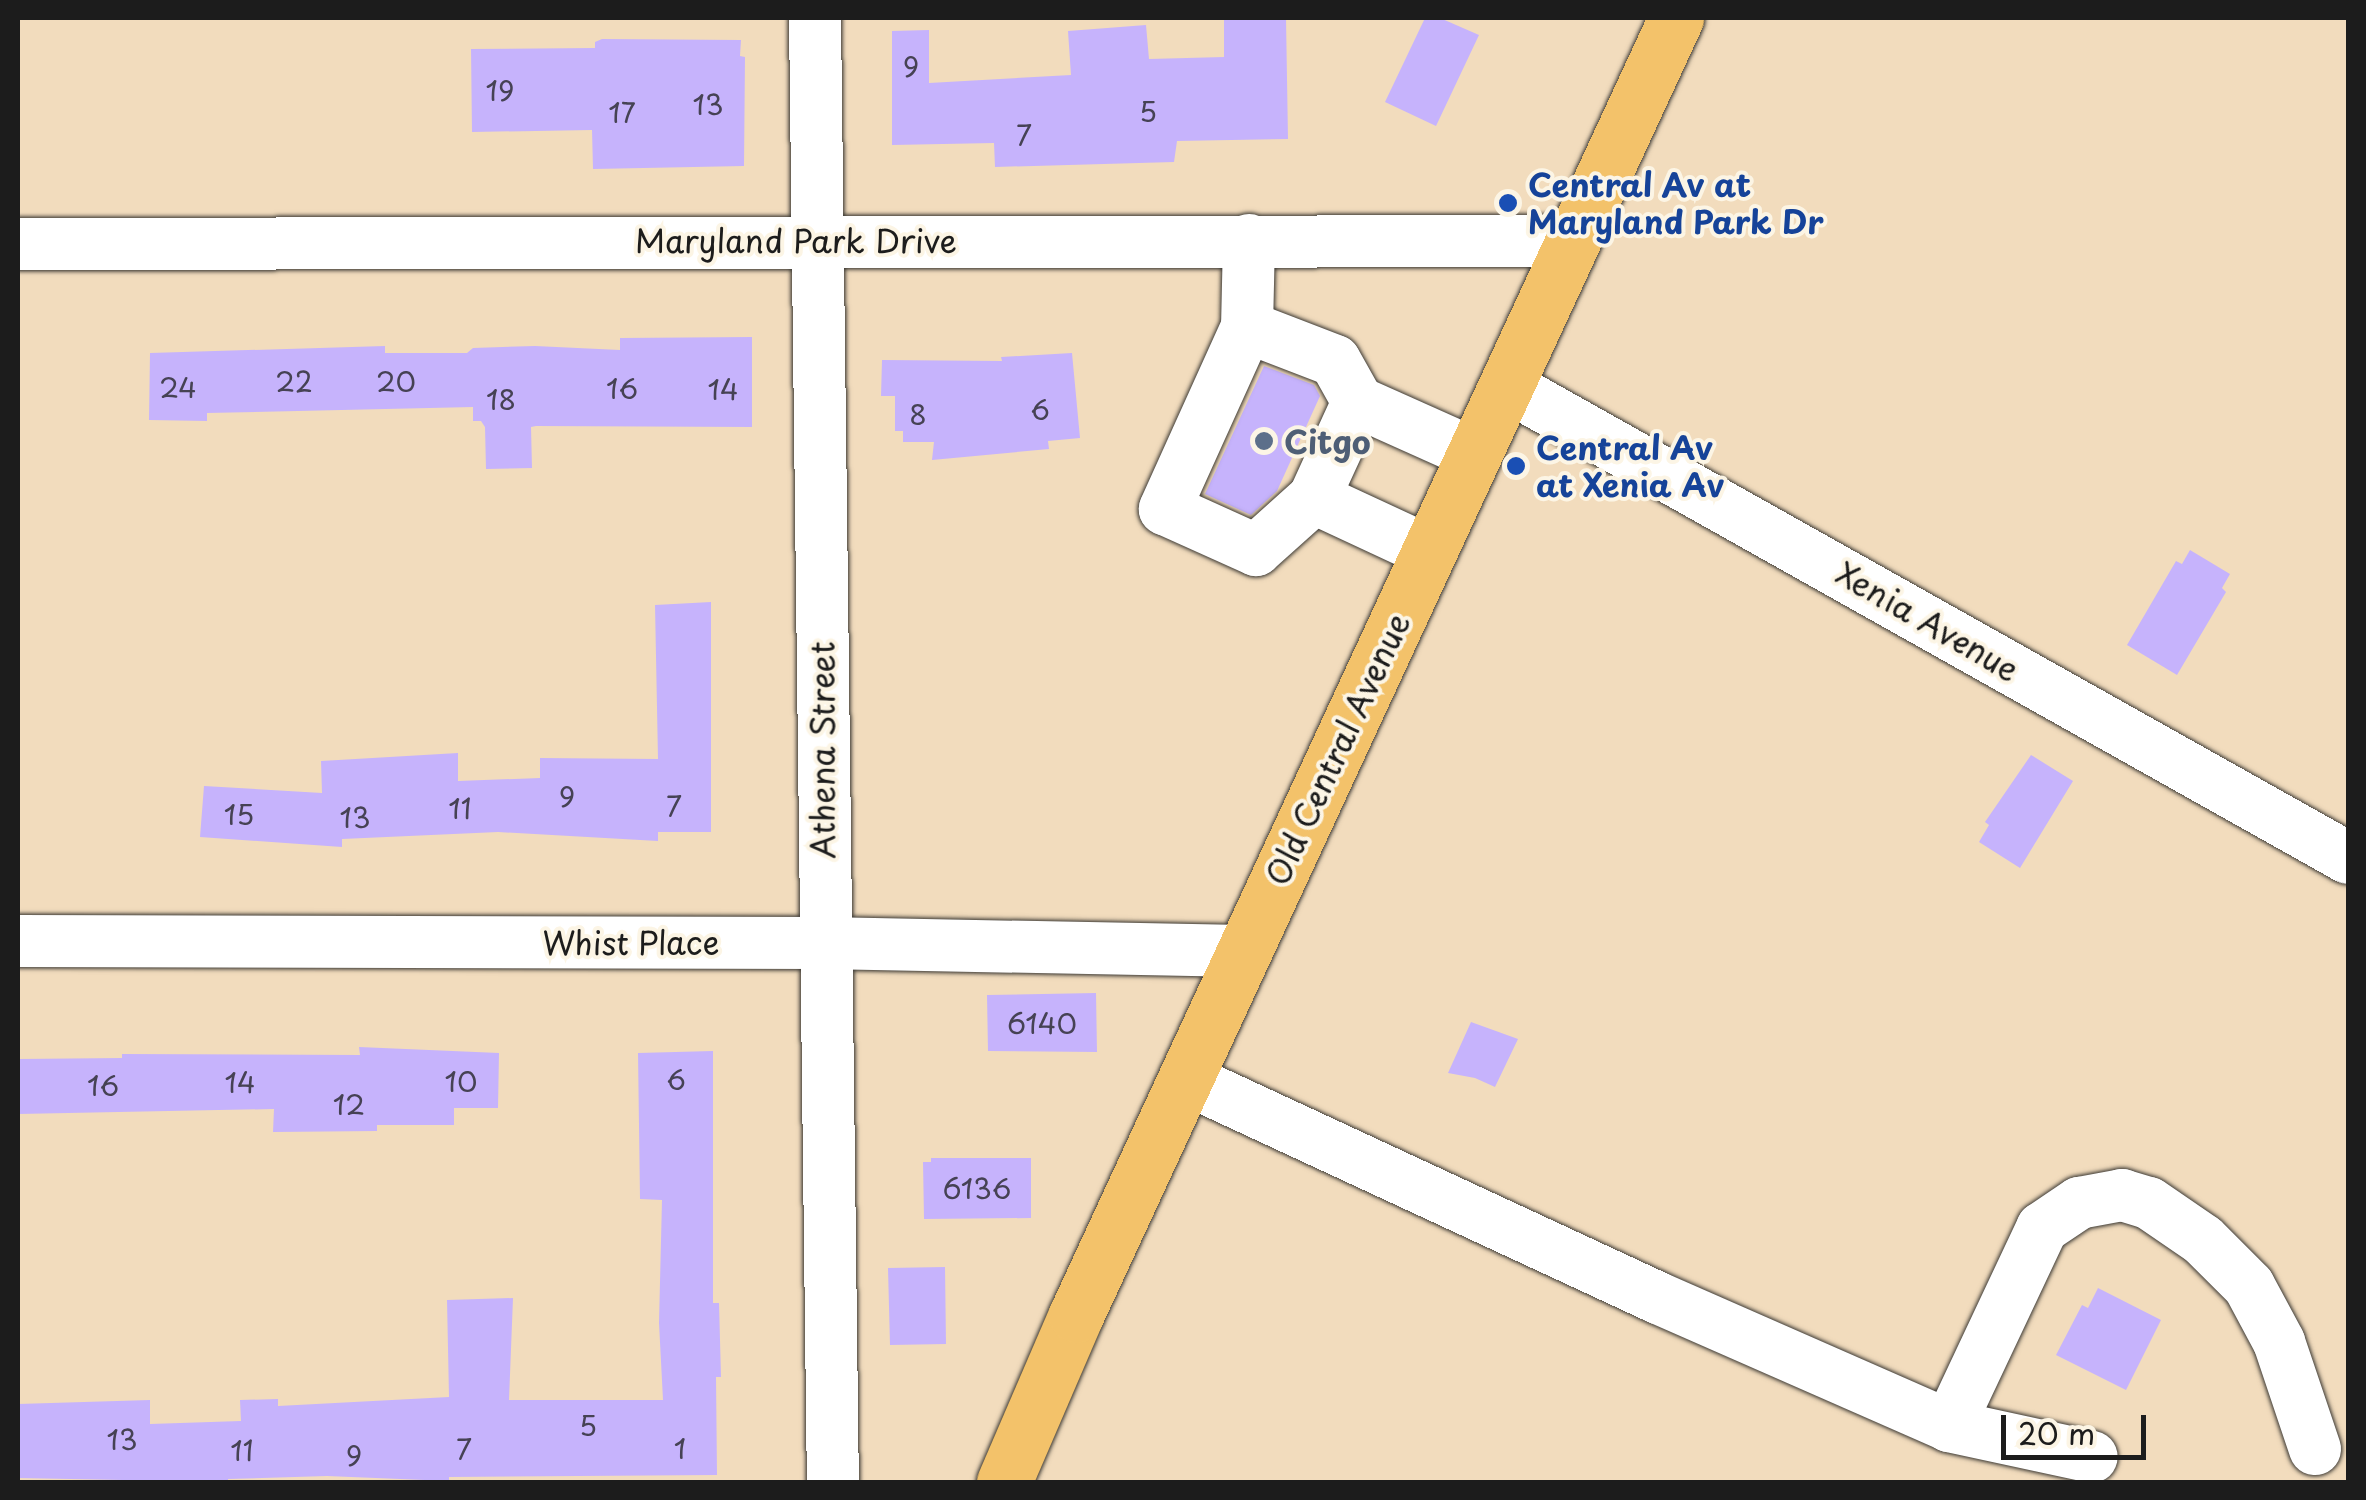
<!DOCTYPE html>
<style>
body{margin:0}
#map{position:relative;width:2366px;height:1500px;overflow:hidden;background:#f2dcbd;font-family:"Playpen Sans",sans-serif}
div>[style]{position:absolute}
[style*='--x']{left:calc(var(--x)*1px);top:calc(var(--y)*1px);width:calc(var(--w)*1px);rotate:calc(var(--a)*1deg)}
.building>*{inset:0;background:#c6b3fc}
.roads{filter:drop-shadow(0 0 2px #3c3934) drop-shadow(0 0 2px #3c3934)}
.minor>*{height:52px;margin:-26px;padding:0 26px;transform-origin:26px;border-radius:26px;background:#fff}
.major>*{height:55px;margin:-27.5px;padding:0 27.5px;transform-origin:27.5px;border-radius:27.5px;background:#f3c26a}
.dots>*{width:28px;height:28px;translate:-50% -50%;box-sizing:border-box;border:5px solid #fcf5e5;border-radius:50%}
span{translate:-50% -50%;white-space:nowrap;text-align:center;line-height:1.15;-webkit-text-stroke:8px #fcf5e5;paint-order:stroke}
.number-label{font-size:28px;color:#464254}
.number-label span{-webkit-text-stroke-width:0}
.transit-label{font-size:32px;color:#164399;font-weight:700}
.left{translate:0 -50%;text-align:left}
.street-label{font-size:32px;color:#1c1c1c}
.service-label{font-size:32px;color:#4e5e75;font-weight:700}
.frame{position:absolute;inset:0;border:20px solid #1c1c1c;pointer-events:none}
.scale{position:absolute;left:2001px;top:1415px;width:145px;height:45px;box-sizing:border-box;border:5px solid #1c1c1c;border-top:0;padding-left:12px;font-size:30px;line-height:35px;white-space:nowrap;color:#1c1c1c;-webkit-text-stroke:8px #fcf5e5;paint-order:stroke}
</style>
<div id="map">
<div class="building">
<i style="clip-path:polygon(1224px 18px,1286px 18px,1288px 139px,1177px 141px,1174px 162px,995px 167px,994px 143px,892px 145px,892px 31px,929px 30px,929px 83px,1071px 75px,1068px 31px,1146px 25px,1149px 59px,1224px 57px)"></i>
<i style="clip-path:polygon(1425px 18px,1440px 18px,1479px 35px,1436px 126px,1385px 102px)"></i>
<i style="clip-path:polygon(602px 39px,741px 40px,740px 56px,745px 57px,744px 166px,593px 169px,592px 130px,472px 132px,471px 49px,595px 48px,595px 42px)"></i>
<i style="clip-path:polygon(752px 337px,752px 427px,536px 426px,531px 427px,532px 468px,486px 469px,485px 427px,481px 421px,473px 421px,473px 407px,207px 413px,207px 421px,149px 420px,150px 353px,385px 346px,385px 353px,467px 353px,473px 348px,535px 346px,620px 350px,620px 338px)"></i>
<i style="clip-path:polygon(1072px 353px,1080px 438px,1048px 441px,1049px 449px,932px 460px,934px 442px,903px 442px,903px 431px,895px 431px,895px 396px,881px 396px,882px 360px,1002px 361px,1001px 357px)"></i>
<i style="clip-path:polygon(1264px 366px,1314px 385px,1320px 396px,1277px 491px,1251px 515px,1205px 494px)"></i>
<i style="clip-path:polygon(2190px 550px,2230px 574px,2222px 588px,2226px 592px,2177px 675px,2127px 645px,2176px 561px,2182px 564px)"></i>
<i style="clip-path:polygon(711px 602px,711px 832px,658px 832px,658px 841px,498px 832px,342px 839px,342px 847px,200px 837px,204px 786px,322px 793px,321px 761px,458px 753px,458px 781px,540px 778px,540px 758px,658px 759px,655px 605px)"></i>
<i style="clip-path:polygon(2031px 755px,2073px 781px,2020px 868px,1979px 842px,1989px 825px,1985px 822px)"></i>
<i style="clip-path:polygon(1096px 993px,1097px 1052px,988px 1051px,987px 995px)"></i>
<i style="clip-path:polygon(1471px 1022px,1518px 1039px,1495px 1087px,1475px 1078px,1448px 1073px)"></i>
<i style="clip-path:polygon(359px 1047px,499px 1053px,498px 1108px,454px 1108px,454px 1125px,377px 1125px,377px 1131px,273px 1132px,274px 1109px,18px 1114px,18px 1059px,122px 1058px,122px 1054px,360px 1055px)"></i>
<i style="clip-path:polygon(713px 1051px,713px 1303px,719px 1303px,721px 1377px,716px 1377px,717px 1475px,449px 1477px,449px 1481px,327px 1476px,228px 1479px,228px 1482px,18px 1478px,18px 1404px,150px 1400px,150px 1424px,241px 1421px,240px 1400px,278px 1399px,278px 1406px,449px 1397px,447px 1300px,513px 1298px,509px 1400px,663px 1400px,659px 1323px,662px 1200px,640px 1199px,638px 1053px)"></i>
<i style="clip-path:polygon(931px 1158px,1031px 1158px,1031px 1218px,924px 1219px,923px 1162px,931px 1162px)"></i>
<i style="clip-path:polygon(945px 1267px,946px 1344px,890px 1345px,888px 1268px)"></i>
<i style="clip-path:polygon(2098px 1288px,2161px 1320px,2126px 1390px,2056px 1355px,2082px 1305px,2088px 1308px)"></i>
</div>
<div class="roads">
<div class="minor">
<i style="--x:815;--y:18;--w:1464;--a:89.3"></i>
<i style="--x:1249;--y:240;--w:87;--a:91.3"></i>
<i style="--x:1247;--y:327;--w:200;--a:114.3"></i>
<i style="--x:1165;--y:509;--w:100;--a:24.3"></i>
<i style="--x:1256;--y:550;--w:78;--a:-41.9"></i>
<i style="--x:1314;--y:498;--w:126;--a:24.9"></i>
<i style="--x:18;--y:244;--w:1556;--a:-0.11"></i>
<i style="--x:1247;--y:327;--w:94;--a:21.1"></i>
<i style="--x:1335;--y:361;--w:47;--a:60.7"></i>
<i style="--x:1507;--y:386;--w:964;--a:29.3"></i>
<i style="--x:1314;--y:498;--w:106;--a:-65.4"></i>
<i style="--x:1358;--y:402;--w:127;--a:24.1"></i>
<i style="--x:18;--y:941;--w:805;--a:0.14"></i>
<i style="--x:823;--y:943;--w:421;--a:1.1"></i>
<i style="--x:1186;--y:1079;--w:520;--a:24.89"></i>
<i style="--x:1658;--y:1298;--w:318;--a:23.7"></i>
<i style="--x:1949;--y:1426;--w:146;--a:12.2"></i>
<i style="--x:1949;--y:1426;--w:219;--a:-64.8"></i>
<i style="--x:2042;--y:1228;--w:45;--a:-34"></i>
<i style="--x:2079;--y:1203;--w:44;--a:-10.5"></i>
<i style="--x:2122;--y:1195;--w:28;--a:17"></i>
<i style="--x:2149;--y:1203;--w:65;--a:34.4"></i>
<i style="--x:2203;--y:1240;--w:65;--a:45"></i>
<i style="--x:2249;--y:1286;--w:64;--a:61.8"></i>
<i style="--x:2279;--y:1342;--w:113;--a:71.4"></i>
</div>
<div class="major">
<i style="--x:1004;--y:1482;--w:182;--a:-66.7"></i>
<i style="--x:1076;--y:1315;--w:1429;--a:-65.17"></i>
</div>
</div>
<div class="dots">
<i style="left:1508px;top:203px;background:#1a4fb4"></i>
<i style="left:1264px;top:441px;background:#5c6f8a"></i>
<i style="left:1516px;top:466px;background:#1a4fb4"></i>
</div>
<div class="number-label">
<span style="left:911px;top:66px">9</span>
<span style="left:500px;top:90px">19</span>
<span style="left:708px;top:104px">13</span>
<span style="left:1148px;top:111px">5</span>
<span style="left:622px;top:112px">17</span>
<span style="left:1024px;top:135px">7</span>
<span style="left:294px;top:381px">22</span>
<span style="left:396px;top:381px">20</span>
<span style="left:178px;top:387px">24</span>
<span style="left:622px;top:388px">16</span>
<span style="left:723px;top:389px">14</span>
<span style="left:501px;top:399px">18</span>
<span style="left:1040px;top:409px">6</span>
<span style="left:918px;top:414px">8</span>
<span style="left:567px;top:796px">9</span>
<span style="left:674px;top:806px">7</span>
<span style="left:460px;top:808px">11</span>
<span style="left:239px;top:814px">15</span>
<span style="left:355px;top:817px">13</span>
<span style="left:1042px;top:1023px">6140</span>
<span style="left:676px;top:1079px">6</span>
<span style="left:461px;top:1081px">10</span>
<span style="left:240px;top:1082px">14</span>
<span style="left:103px;top:1085px">16</span>
<span style="left:349px;top:1104px">12</span>
<span style="left:977px;top:1188px">6136</span>
<span style="left:588px;top:1425px">5</span>
<span style="left:122px;top:1439px">13</span>
<span style="left:680px;top:1448px">1</span>
<span style="left:464px;top:1449px">7</span>
<span style="left:242px;top:1450px">11</span>
<span style="left:354px;top:1455px">9</span>
</div>
<div class="transit-label">
<span class="left" style="left:1528px;top:203px">Central Av at<br>Maryland Park Dr</span>
<span class="left" style="left:1536px;top:466px">Central Av<br>at Xenia Av</span>
</div>
<div class="street-label">
<span style="left:796px;top:240px">Maryland Park Drive</span>
<span style="left:1928px;top:621px;rotate:30deg">Xenia Avenue</span>
<span style="left:1337px;top:749px;rotate:-65deg">Old Central Avenue</span>
<span style="left:822px;top:750px;rotate:-90deg">Athena Street</span>
<span style="left:631px;top:942px">Whist Place</span>
</div>
<div class="service-label">
<span class="left" style="left:1284px;top:441px">Citgo</span>
</div>
<div class="frame"></div>
<div class="scale">20 m</div>
</div>
